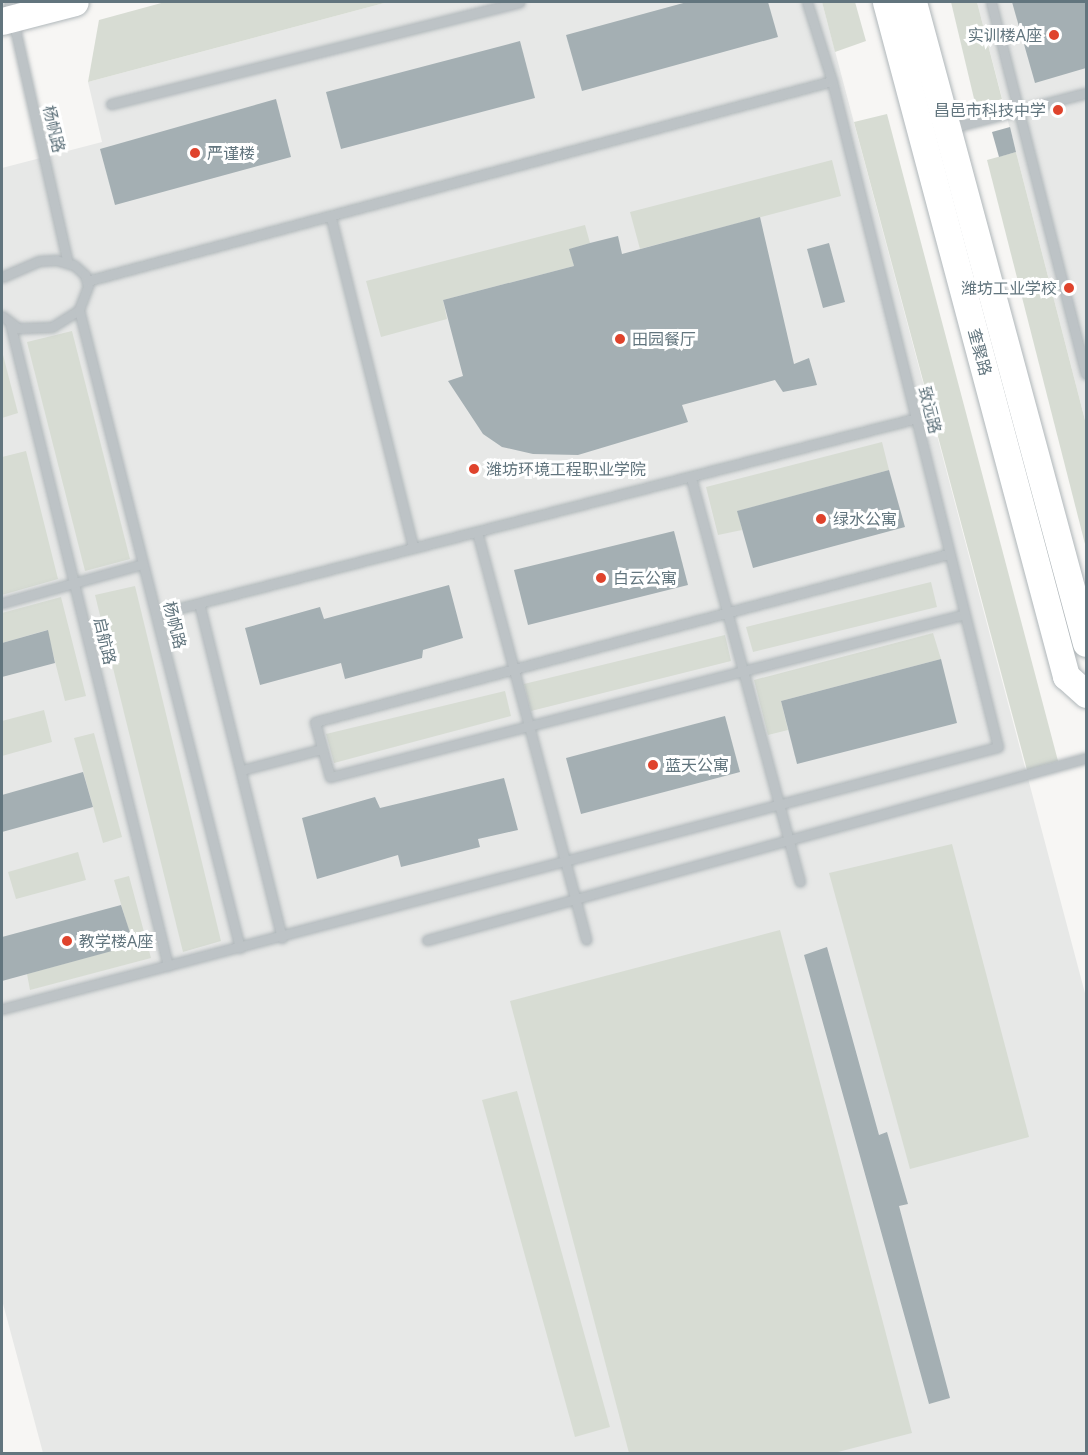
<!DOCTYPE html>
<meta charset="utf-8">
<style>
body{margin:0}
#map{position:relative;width:1088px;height:1455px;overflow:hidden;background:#f7f6f4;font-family:"Noto Sans","Noto Sans SC",sans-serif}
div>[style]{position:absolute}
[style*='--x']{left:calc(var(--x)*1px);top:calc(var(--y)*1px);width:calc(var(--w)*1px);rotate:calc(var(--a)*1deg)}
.built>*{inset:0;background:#e7e8e7}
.green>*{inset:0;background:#d7dcd3}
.building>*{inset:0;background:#a4afb3}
.roads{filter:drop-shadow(0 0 2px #b0b7ba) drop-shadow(0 0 2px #b0b7ba)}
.lane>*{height:9px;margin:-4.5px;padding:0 4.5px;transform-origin:4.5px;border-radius:4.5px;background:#bdc3c6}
.secondary>*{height:27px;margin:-13.5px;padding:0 13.5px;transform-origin:13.5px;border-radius:13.5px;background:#fff}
.dots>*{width:16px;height:16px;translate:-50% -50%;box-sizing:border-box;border:3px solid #fff;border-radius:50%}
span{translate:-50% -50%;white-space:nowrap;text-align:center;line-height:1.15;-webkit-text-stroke:6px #fff;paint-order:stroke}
.poi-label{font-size:16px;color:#62757e}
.right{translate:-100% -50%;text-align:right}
.left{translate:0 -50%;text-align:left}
.street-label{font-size:16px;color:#62757e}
.frame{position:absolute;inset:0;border:3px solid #62757e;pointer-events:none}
</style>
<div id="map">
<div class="built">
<i style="clip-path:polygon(388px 2px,822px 2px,1086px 997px,1086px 1453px,43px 1453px,2px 1300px,2px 168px,102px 142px,88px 82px)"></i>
<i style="clip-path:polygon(977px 2px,1086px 2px,1086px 424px,1016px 152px)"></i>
</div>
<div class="green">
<i style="clip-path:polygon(165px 2px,388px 2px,88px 82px,99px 20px)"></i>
<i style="clip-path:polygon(822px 2px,855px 2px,866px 41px,835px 52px)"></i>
<i style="clip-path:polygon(951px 2px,977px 2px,1002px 99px,976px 107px)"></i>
<i style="clip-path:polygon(887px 114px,1058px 761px,1027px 770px,854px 122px)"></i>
<i style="clip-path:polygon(1016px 152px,1086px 424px,1086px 548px,987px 160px)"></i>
<i style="clip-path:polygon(832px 160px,841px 196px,640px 249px,630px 212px)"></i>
<i style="clip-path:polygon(585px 225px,590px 243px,570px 249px,574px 266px,443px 300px,447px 319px,381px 337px,366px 281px)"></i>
<i style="clip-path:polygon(72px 331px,130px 559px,85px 571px,27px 342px)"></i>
<i style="clip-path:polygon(2px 351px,18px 413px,2px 418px)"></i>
<i style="clip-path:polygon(882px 442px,889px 470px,738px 511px,742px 530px,718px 535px,706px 487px)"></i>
<i style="clip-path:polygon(26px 451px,58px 579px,2px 595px,2px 457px)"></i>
<i style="clip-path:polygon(931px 582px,937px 607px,753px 652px,746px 627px)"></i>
<i style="clip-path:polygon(135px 586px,221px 941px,183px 952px,95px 595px)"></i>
<i style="clip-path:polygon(61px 597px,86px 696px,65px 701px,47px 630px,2px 643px,2px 613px)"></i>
<i style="clip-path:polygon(933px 633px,941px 659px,781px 701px,788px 730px,768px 735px,754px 680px)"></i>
<i style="clip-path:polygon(725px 635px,731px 661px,531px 711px,524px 684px)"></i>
<i style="clip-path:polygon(505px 691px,511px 716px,334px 763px,326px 734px)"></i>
<i style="clip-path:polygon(44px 710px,52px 742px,2px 756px,2px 721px)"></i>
<i style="clip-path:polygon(94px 733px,122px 837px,103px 843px,74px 738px)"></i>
<i style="clip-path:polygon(952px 844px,1029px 1137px,910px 1169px,829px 873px)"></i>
<i style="clip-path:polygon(78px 852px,86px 880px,16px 899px,8px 872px)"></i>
<i style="clip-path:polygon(129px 876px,151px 958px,30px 990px,27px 974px,133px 945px,114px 880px)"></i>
<i style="clip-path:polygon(780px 930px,912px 1433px,834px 1453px,629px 1453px,510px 1001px)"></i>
<i style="clip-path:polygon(517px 1091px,610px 1427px,575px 1437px,482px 1100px)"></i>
</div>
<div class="building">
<i style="clip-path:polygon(687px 2px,768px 2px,778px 37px,582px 91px,566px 35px)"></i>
<i style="clip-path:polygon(1012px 2px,1086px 2px,1086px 68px,1035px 83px)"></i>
<i style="clip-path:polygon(520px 41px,535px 98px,341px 149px,326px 92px)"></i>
<i style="clip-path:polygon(276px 99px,291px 157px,115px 205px,100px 149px)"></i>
<i style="clip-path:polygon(1010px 127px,1016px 152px,999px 157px,992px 132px)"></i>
<i style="clip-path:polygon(760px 217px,794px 364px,809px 358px,817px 385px,783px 392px,775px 380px,682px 405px,688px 422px,578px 455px,533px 454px,502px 447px,483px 434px,448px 381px,463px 376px,443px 300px,574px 266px,569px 249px,590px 243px,618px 236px,622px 254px)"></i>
<i style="clip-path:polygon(829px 243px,845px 302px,823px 308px,807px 249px)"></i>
<i style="clip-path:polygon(889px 470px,905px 527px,753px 568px,737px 511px)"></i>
<i style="clip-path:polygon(674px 531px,688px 585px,528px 625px,514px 570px)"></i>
<i style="clip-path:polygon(449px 585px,463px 638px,423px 650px,422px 658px,345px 679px,341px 663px,260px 685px,245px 628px,320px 607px,324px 619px)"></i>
<i style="clip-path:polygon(48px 630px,55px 663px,2px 677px,2px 643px)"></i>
<i style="clip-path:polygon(941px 659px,957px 723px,797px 764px,781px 701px)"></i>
<i style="clip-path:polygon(725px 716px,740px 772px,581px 814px,566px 758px)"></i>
<i style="clip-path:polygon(83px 772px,93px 807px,2px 832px,2px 795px)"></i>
<i style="clip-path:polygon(504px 778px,518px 830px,478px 839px,480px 847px,401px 867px,398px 855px,317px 879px,302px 818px,375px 797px,380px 808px)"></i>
<i style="clip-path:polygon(121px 905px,134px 945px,2px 981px,2px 937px)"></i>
<i style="clip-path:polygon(827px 947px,879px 1135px,887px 1132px,908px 1204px,899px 1206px,950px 1398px,929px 1404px,804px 955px)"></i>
</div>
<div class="roads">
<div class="lane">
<i style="--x:9;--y:2;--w:268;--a:77.3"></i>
<i style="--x:991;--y:2;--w:384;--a:75.7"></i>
<i style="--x:111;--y:104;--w:421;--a:-14"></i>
<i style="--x:951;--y:128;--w:139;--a:-14.5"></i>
<i style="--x:331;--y:218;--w:339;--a:76"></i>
<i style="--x:2;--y:277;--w:40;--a:-23.4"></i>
<i style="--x:39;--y:261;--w:17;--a:-3"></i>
<i style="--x:56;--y:260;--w:19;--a:16"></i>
<i style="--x:74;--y:265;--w:15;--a:42"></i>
<i style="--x:85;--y:275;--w:11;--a:75"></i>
<i style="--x:88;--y:286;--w:26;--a:111"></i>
<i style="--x:79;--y:310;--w:32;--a:148"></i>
<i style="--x:52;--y:327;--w:34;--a:178"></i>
<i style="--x:18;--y:328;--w:20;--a:-143"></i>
<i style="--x:87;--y:281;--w:771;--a:-15.03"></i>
<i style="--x:79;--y:310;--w:658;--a:75.84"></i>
<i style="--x:10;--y:323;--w:662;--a:76.19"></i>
<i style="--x:691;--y:478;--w:418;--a:74.9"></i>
<i style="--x:477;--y:532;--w:422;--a:75"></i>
<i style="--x:948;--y:554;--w:655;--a:165.14"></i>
<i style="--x:315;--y:722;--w:57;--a:74.7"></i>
<i style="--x:330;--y:777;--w:652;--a:-14.38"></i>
<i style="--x:2;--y:603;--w:146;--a:-15.5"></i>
<i style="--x:199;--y:603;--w:345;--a:76.1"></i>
<i style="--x:157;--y:614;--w:785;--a:-14.46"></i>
<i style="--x:242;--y:770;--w:83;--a:-14.7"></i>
<i style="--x:427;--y:940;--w:684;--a:-15.44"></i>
<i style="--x:2;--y:1009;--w:1030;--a:-14.74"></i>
<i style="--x:998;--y:747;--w:686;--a:-104"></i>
<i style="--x:832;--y:81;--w:83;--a:-107.6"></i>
</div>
<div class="secondary">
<i style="--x:886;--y:2;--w:698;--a:75.05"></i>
<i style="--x:1066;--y:676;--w:27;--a:42"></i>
<i style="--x:913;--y:2;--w:664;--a:74.9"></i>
<i style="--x:2;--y:21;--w:75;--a:-14.6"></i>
</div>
</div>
<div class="dots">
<i style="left:1054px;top:35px;background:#df432c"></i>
<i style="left:1058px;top:110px;background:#df432c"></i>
<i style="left:195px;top:153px;background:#df432c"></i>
<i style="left:1069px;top:288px;background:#df432c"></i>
<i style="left:620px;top:339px;background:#df432c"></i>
<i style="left:474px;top:469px;background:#df432c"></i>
<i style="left:821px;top:519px;background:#df432c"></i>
<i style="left:601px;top:578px;background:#df432c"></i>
<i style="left:653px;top:765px;background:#df432c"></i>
<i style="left:67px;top:941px;background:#df432c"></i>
</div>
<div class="poi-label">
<span class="right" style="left:1042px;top:35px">实训楼A座</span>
<span class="right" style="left:1046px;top:110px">昌邑市科技中学</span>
<span class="left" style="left:207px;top:153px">严谨楼</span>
<span class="right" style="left:1057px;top:288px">潍坊工业学校</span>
<span class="left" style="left:632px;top:339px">田园餐厅</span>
<span class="left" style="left:486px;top:469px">潍坊环境工程职业学院</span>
<span class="left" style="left:833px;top:519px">绿水公寓</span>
<span class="left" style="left:613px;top:578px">白云公寓</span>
<span class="left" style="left:665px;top:765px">蓝天公寓</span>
<span class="left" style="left:79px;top:941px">教学楼A座</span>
</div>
<div class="street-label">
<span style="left:54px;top:129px;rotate:77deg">杨帆路</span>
<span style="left:980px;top:352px;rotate:75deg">奎聚路</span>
<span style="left:930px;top:410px;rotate:76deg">致远路</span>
<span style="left:175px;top:625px;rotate:76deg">杨帆路</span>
<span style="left:105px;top:641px;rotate:77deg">启航路</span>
</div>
<div class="frame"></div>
</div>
